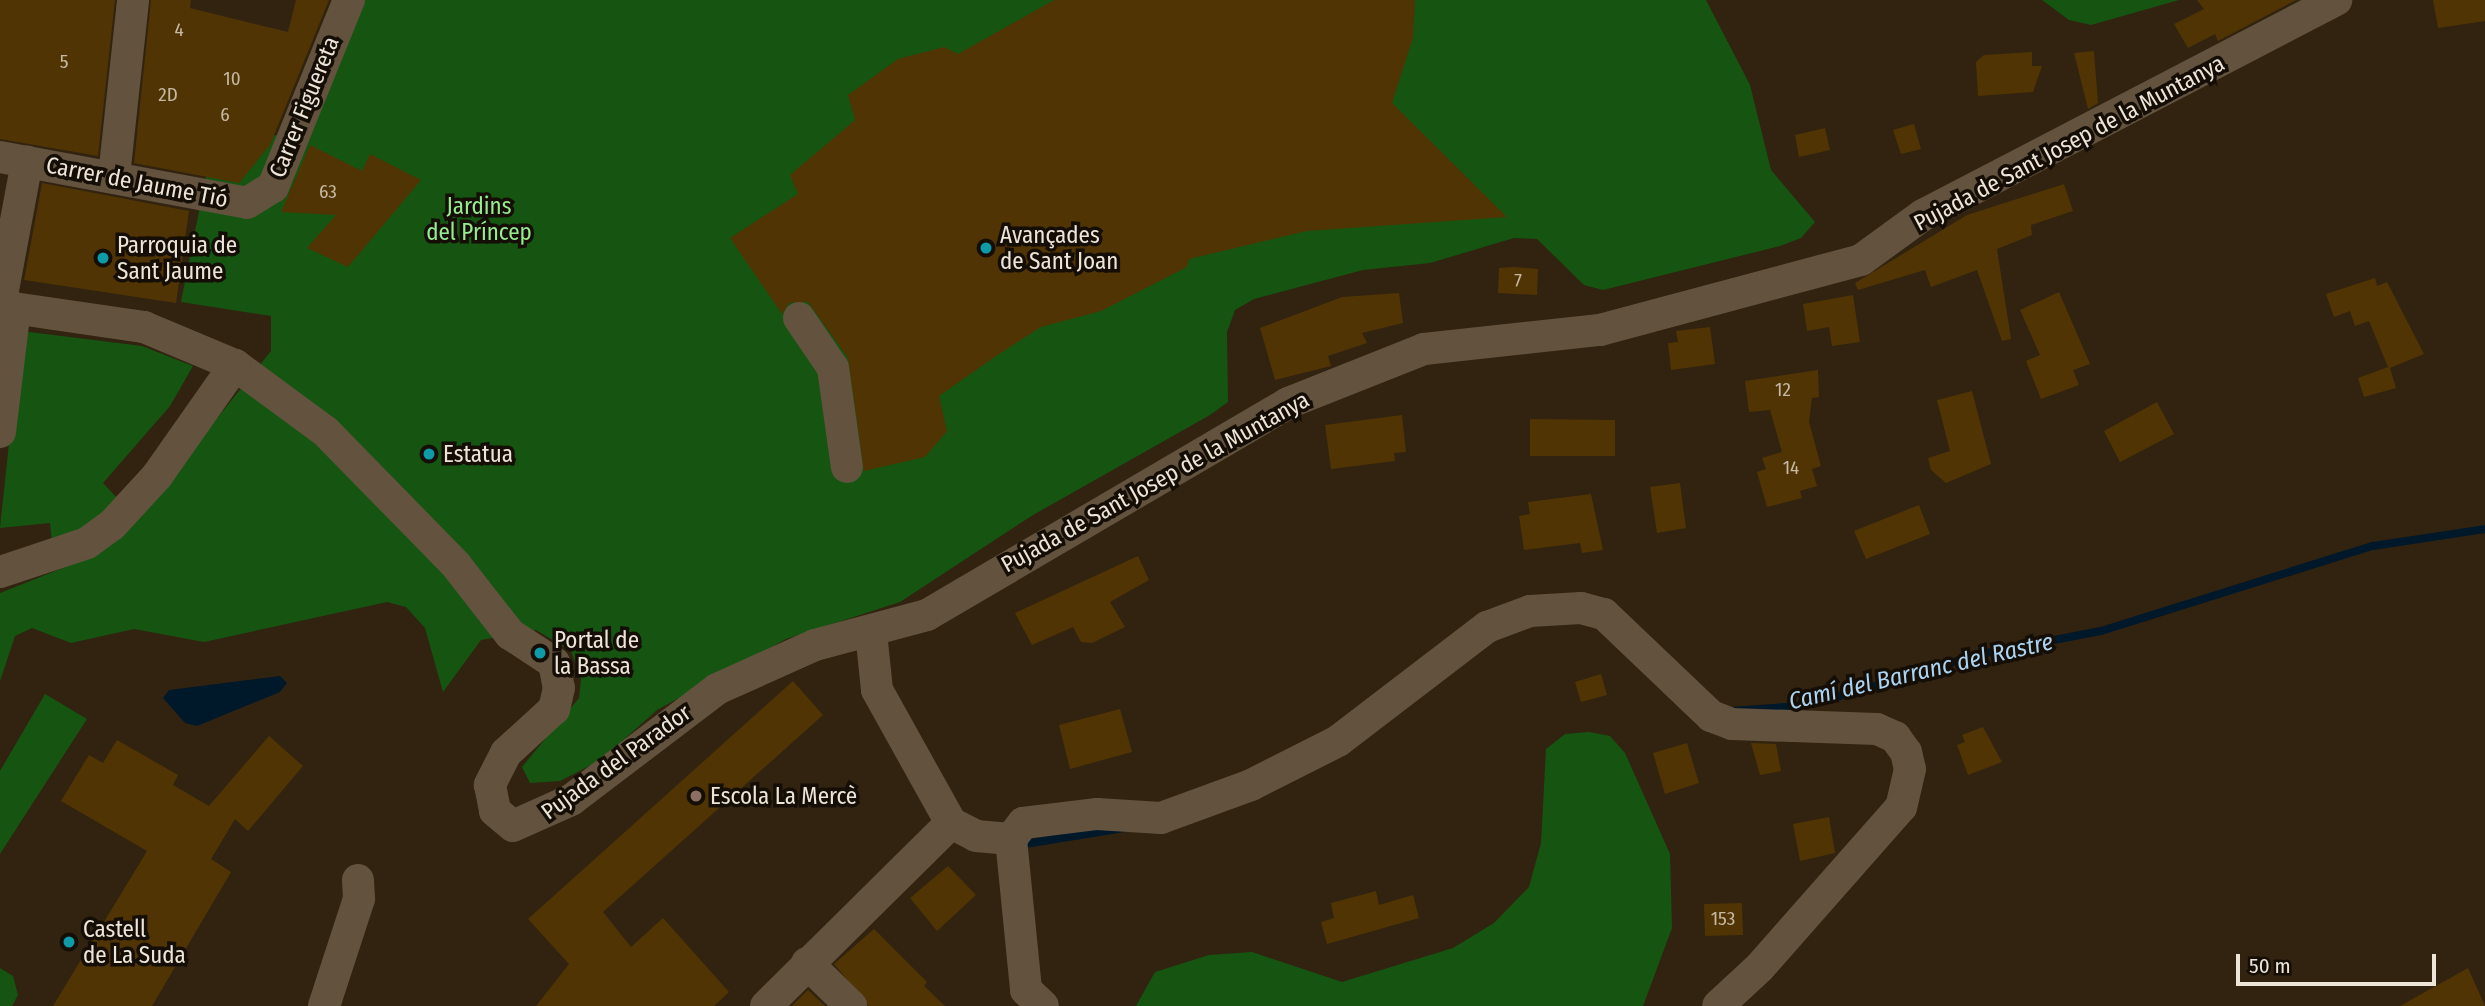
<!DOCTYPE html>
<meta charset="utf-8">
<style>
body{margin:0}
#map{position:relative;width:2485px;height:1006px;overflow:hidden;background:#312310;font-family:"Fira Sans Condensed",sans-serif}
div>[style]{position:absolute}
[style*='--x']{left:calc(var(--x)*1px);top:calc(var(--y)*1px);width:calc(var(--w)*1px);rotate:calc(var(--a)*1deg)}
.green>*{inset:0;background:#155511}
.water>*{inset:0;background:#00192a}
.stream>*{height:8px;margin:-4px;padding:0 4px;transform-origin:4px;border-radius:4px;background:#00192a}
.building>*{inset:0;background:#503404}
.minor>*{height:32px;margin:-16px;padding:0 16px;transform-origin:16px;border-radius:16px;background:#62523e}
.dots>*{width:19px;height:19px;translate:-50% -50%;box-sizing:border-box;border:4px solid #140e06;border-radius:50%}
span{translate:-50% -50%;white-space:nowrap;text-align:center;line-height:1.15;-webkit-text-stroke:7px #140e06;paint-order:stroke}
.number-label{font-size:19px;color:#c6b9a4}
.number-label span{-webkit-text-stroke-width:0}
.street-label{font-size:23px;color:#eee5d9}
.park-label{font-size:23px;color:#98ec90}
.poi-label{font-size:23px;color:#eee5d9}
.left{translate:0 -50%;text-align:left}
.water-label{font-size:24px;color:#acd4f2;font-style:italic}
.scale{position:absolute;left:2236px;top:954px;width:200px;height:32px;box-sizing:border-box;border:4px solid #eee5d9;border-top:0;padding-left:9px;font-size:21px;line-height:24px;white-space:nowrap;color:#eee5d9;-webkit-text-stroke:5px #140e06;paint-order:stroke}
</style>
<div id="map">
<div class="green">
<i style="clip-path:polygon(356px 0,1706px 0,1750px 85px,1771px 170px,1815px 222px,1801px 238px,1780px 246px,1603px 290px,1584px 285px,1537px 239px,1514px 238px,1430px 263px,1363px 270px,1254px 299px,1235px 310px,1227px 332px,1228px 402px,1210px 415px,1033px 515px,900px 602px,786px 639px,657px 710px,601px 760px,560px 781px,530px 783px,522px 767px,579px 698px,581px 679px,571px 651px,536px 630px,481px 640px,443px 692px,425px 628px,406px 607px,387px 602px,204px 642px,134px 629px,71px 643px,32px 628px,15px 636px,0 681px,0 593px,83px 560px,210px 427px,271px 351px,271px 316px,181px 302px,214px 136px,304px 135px)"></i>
<i style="clip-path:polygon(2042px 0,2179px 0,2091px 25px,2069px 20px)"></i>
<i style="clip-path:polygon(21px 331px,142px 346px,193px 366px,170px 406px,103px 483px,117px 498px,92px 530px,52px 543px,50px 523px,0 528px)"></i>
<i style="clip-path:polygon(45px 694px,87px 719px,0 854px,0 771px)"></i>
<i style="clip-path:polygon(1589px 732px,1610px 736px,1625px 753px,1670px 854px,1672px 928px,1643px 1006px,1136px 1006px,1155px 972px,1209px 955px,1252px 952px,1342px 982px,1453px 948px,1494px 923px,1529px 887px,1541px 843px,1546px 749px,1565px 734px)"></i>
<i style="clip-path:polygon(0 968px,13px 976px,18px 995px,12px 1006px,0 1006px)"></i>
</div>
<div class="water">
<i style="clip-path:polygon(280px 676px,287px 683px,280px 692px,197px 726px,185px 723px,163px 698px,169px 690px)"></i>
</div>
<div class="stream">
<i style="--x:1732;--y:711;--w:67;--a:-4.3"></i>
<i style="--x:1799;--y:706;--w:55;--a:-13.8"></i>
<i style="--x:1852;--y:693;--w:130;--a:-17"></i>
<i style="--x:1976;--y:655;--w:127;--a:-10.9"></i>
<i style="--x:2101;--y:631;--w:285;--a:-17.4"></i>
<i style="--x:2373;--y:546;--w:113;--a:-8.6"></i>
<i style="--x:1025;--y:844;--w:100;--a:-9.2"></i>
</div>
<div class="building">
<i style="clip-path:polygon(0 0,115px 0,98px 156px,0 139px)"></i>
<i style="clip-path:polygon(151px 0,191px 0,190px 8px,288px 32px,296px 0,329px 0,270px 145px,239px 183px,134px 163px)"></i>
<i style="clip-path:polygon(1054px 0,1415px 0,1413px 38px,1392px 103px,1507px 217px,1307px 231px,1189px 259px,1187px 267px,1101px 311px,1041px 327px,999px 354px,939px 396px,947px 431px,925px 457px,864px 471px,848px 358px,808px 302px,789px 303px,782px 314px,730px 238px,798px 194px,790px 175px,855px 120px,848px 95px,898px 59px,944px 47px,958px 54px)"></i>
<i style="clip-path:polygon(2197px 0,2296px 0,2218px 41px,2215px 34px,2188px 48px,2174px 24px,2204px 9px)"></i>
<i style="clip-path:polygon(2433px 0,2485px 0,2485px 21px,2438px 28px)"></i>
<i style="clip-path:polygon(2094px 51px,2098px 103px,2088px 109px,2074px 53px)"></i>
<i style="clip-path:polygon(2032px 52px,2032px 66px,2042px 66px,2033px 92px,1978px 96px,1976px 62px,1984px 55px)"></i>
<i style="clip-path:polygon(1914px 124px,1921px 149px,1901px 154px,1893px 130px)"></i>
<i style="clip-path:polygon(1825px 128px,1830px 150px,1799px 157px,1795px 135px)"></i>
<i style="clip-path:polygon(310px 145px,362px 171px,370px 154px,421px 180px,348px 267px,307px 248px,336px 215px,281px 212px)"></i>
<i style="clip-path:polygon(42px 183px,189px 211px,176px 303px,24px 280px)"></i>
<i style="clip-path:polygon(2064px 184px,2073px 211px,2031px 225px,2032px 235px,1997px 249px,2011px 339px,2002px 341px,1977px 270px,1931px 287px,1925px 270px,1858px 290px,1855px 283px,1967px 215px)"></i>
<i style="clip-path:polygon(1514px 267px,1538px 269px,1537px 295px,1498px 293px,1499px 268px)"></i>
<i style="clip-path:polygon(2375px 278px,2377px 286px,2387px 282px,2424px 354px,2390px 368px,2396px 388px,2364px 397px,2358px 378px,2388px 367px,2369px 321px,2355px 326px,2350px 311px,2334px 317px,2326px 294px)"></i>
<i style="clip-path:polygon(2059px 292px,2090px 364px,2073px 370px,2079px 385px,2041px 399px,2026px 361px,2040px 355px,2020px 310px)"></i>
<i style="clip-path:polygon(1399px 293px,1403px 323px,1362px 333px,1367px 343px,1328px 356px,1331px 366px,1275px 380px,1260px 328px,1342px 297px)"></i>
<i style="clip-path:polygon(1853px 295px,1860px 342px,1832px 346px,1829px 327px,1807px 331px,1803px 304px)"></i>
<i style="clip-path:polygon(1710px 327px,1715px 364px,1671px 370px,1668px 343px,1678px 342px,1676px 331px)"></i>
<i style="clip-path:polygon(1818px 370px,1819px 397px,1812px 398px,1809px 422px,1821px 466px,1812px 469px,1817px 486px,1800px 491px,1802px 498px,1767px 507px,1757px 472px,1766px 469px,1762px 458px,1782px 452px,1770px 410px,1749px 412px,1745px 381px)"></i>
<i style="clip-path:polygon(1972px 391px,1991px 464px,1946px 483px,1931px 470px,1928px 458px,1950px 451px,1937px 400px)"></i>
<i style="clip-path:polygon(2157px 402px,2174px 434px,2120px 462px,2104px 431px)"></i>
<i style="clip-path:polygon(1402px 415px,1406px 452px,1394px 453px,1395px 461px,1331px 469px,1325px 425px)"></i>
<i style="clip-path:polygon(1530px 419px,1615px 420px,1615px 456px,1530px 456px)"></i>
<i style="clip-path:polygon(1680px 483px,1686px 528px,1657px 533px,1650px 487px)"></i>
<i style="clip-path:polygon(1591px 494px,1603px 550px,1582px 553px,1580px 543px,1524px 550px,1519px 516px,1530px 514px,1528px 502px)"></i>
<i style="clip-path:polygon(1919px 505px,1930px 534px,1866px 559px,1854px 531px)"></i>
<i style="clip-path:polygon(1138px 556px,1149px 580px,1110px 602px,1125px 627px,1092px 643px,1081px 642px,1073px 627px,1032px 645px,1015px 613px)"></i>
<i style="clip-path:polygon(1601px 674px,1607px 695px,1581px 702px,1575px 682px)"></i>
<i style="clip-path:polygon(793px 681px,823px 715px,603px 912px,631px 947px,663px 918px,729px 992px,714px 1006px,536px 1006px,569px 964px,528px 919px)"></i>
<i style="clip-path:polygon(1120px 709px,1132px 752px,1070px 769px,1059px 725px)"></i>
<i style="clip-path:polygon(1983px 727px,2002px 762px,1968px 775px,1957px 745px,1965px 742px,1962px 735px)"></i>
<i style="clip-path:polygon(269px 736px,303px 766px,248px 831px,235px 819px,211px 859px,231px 872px,152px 1006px,53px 1006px,147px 851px,61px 801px,89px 755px,103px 763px,117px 740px,178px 775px,173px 785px,209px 806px)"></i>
<i style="clip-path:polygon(1687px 743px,1699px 783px,1665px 794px,1653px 753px)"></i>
<i style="clip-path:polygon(1751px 743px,1776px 744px,1781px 771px,1760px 775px)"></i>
<i style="clip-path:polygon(1829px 817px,1835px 853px,1800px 861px,1793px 824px)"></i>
<i style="clip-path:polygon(948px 866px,976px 895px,937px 931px,910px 898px)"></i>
<i style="clip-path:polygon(1376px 891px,1379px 905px,1413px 895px,1419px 918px,1327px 944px,1321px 922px,1334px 918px,1331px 903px)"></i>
<i style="clip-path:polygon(1742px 903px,1743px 935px,1705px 936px,1704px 904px)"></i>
<i style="clip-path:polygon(874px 929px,927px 982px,924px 986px,945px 1006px,869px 1006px,834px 964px)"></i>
<i style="clip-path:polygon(2468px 968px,2485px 1006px,2400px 1006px)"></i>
<i style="clip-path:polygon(808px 990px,825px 1006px,792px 1006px)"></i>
</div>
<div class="minor">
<i style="--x:0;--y:157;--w:251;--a:10.5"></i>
<i style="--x:247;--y:203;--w:31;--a:-32"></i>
<i style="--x:273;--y:187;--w:202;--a:-67.9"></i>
<i style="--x:114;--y:176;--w:177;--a:-83.8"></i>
<i style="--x:0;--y:306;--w:146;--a:8.3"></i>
<i style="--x:144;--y:327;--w:99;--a:22.7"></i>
<i style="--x:235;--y:365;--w:112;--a:36.3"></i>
<i style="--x:325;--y:431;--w:187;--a:45.6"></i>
<i style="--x:456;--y:565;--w:88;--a:52"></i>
<i style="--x:510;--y:634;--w:53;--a:33.4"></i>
<i style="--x:554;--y:663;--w:25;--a:79"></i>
<i style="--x:559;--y:688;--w:22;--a:103"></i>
<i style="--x:554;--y:709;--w:65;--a:137.5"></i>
<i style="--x:506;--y:753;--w:36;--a:117"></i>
<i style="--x:490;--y:785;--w:26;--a:79"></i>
<i style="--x:495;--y:811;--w:23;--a:40"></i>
<i style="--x:513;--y:826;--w:64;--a:-24.1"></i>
<i style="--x:571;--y:800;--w:183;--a:-37.2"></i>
<i style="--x:717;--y:689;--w:107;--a:-24.2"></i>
<i style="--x:815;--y:645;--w:116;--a:-15"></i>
<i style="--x:927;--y:615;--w:419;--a:-30.4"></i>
<i style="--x:1288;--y:403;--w:146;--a:-21.7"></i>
<i style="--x:1424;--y:349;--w:177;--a:-6.2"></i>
<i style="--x:1600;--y:330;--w:270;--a:-15"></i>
<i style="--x:1861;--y:260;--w:77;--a:-36"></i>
<i style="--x:1923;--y:215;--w:466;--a:-27.5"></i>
<i style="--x:0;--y:306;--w:147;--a:-79.4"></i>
<i style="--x:799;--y:318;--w:60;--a:55.8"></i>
<i style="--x:833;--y:368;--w:100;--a:82"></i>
<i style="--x:0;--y:432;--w:125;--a:-83.1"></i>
<i style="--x:0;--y:572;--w:92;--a:-18.4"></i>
<i style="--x:87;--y:543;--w:31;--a:-36"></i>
<i style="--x:112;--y:525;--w:67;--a:-47.4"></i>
<i style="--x:157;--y:476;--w:136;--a:-54.9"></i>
<i style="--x:871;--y:632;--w:58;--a:84.1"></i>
<i style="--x:877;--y:690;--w:152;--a:60.9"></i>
<i style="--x:951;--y:823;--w:28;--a:27"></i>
<i style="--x:976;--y:836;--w:35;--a:5"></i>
<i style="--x:1011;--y:839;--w:20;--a:-53"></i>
<i style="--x:1023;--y:823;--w:75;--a:-6.9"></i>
<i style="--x:1097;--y:814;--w:64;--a:3.6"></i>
<i style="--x:1161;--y:818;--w:96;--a:-20.1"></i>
<i style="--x:1251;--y:785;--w:97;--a:-26.8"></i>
<i style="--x:1338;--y:741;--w:188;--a:-37.4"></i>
<i style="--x:1487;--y:627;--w:46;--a:-20.4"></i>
<i style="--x:1530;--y:611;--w:51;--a:-3.4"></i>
<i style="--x:1581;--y:608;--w:24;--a:15"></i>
<i style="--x:1604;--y:614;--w:148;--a:43.6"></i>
<i style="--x:1711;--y:716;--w:22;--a:21"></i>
<i style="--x:1732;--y:724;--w:145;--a:2"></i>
<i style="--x:1877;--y:729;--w:20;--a:24"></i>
<i style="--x:1895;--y:737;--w:19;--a:54"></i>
<i style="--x:1906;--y:752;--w:17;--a:77"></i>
<i style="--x:1910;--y:769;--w:39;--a:103"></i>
<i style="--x:1901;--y:807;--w:213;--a:131.4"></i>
<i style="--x:1760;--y:967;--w:57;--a:137.1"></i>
<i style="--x:1011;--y:839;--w:152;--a:84.3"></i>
<i style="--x:1026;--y:990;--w:23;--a:43"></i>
<i style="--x:807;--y:963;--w:62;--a:44.3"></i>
<i style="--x:324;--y:1006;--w:113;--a:-71.9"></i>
<i style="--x:359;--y:899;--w:19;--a:-93"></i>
<i style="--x:766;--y:1006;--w:260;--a:-44.7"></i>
</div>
<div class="dots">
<i style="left:986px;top:248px;background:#0f9aa8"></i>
<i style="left:103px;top:258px;background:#0f9aa8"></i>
<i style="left:429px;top:454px;background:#0f9aa8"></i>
<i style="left:540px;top:653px;background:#0f9aa8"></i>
<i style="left:696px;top:796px;background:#8d6e63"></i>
<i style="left:69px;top:942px;background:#0f9aa8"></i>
</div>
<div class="number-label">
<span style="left:179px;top:30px">4</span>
<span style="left:64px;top:62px">5</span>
<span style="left:232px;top:79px">10</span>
<span style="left:168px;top:95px">2D</span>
<span style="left:225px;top:115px">6</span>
<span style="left:328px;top:192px">63</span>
<span style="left:1518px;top:281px">7</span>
<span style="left:1783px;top:390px">12</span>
<span style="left:1791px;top:468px">14</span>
<span style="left:1723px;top:919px">153</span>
</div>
<div class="street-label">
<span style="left:304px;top:107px;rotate:-68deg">Carrer Figuereta</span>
<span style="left:2069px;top:143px;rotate:-28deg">Pujada de Sant Josep de la Muntanya</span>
<span style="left:137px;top:182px;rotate:11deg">Carrer de Jaume Tió</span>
<span style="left:1155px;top:482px;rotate:-29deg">Pujada de Sant Josep de la Muntanya</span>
<span style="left:616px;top:762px;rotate:-36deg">Pujada del Parador</span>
</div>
<div class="park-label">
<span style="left:479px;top:219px">Jardins<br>del Príncep</span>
</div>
<div class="poi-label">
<span class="left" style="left:1000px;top:248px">Avançades<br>de Sant Joan</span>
<span class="left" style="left:117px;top:258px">Parroquia de<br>Sant Jaume</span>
<span class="left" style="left:443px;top:454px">Estatua</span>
<span class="left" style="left:554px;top:653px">Portal de<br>la Bassa</span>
<span class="left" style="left:710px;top:796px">Escola La Mercè</span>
<span class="left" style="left:83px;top:942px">Castell<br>de La Suda</span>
</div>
<div class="water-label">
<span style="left:1921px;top:672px;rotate:-13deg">Camí del Barranc del Rastre</span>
</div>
<div class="scale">50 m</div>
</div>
